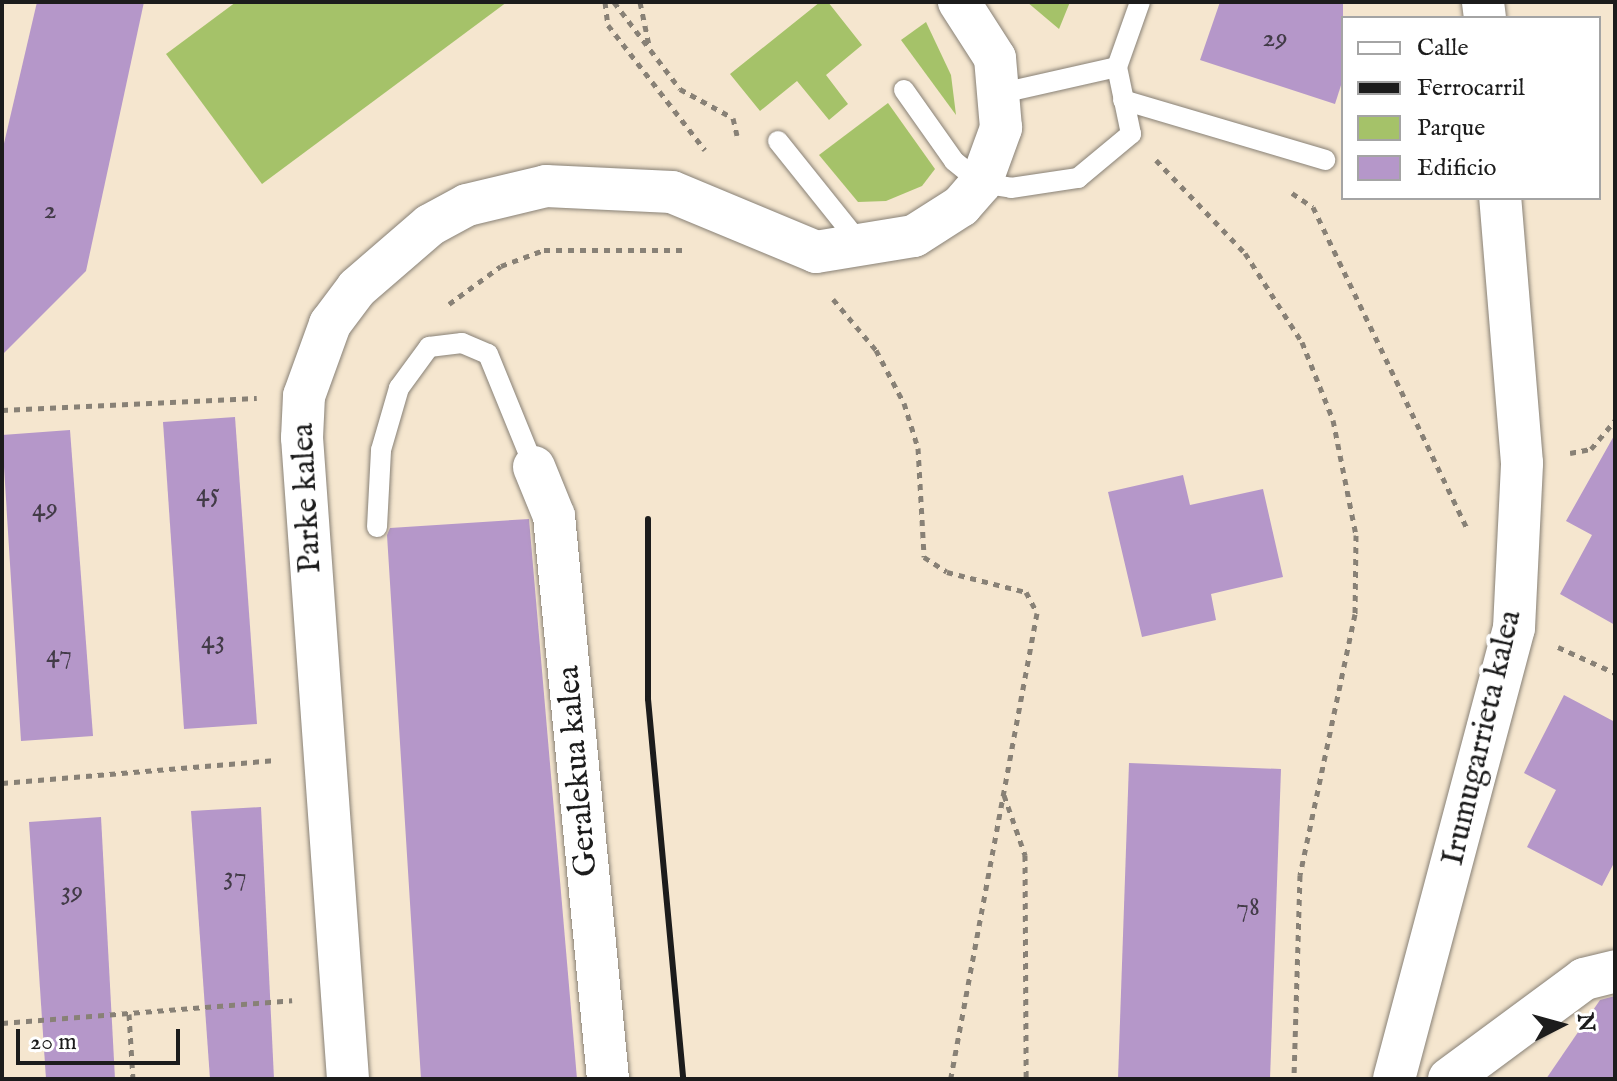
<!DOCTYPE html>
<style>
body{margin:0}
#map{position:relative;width:1617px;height:1081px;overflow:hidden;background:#f5e6cf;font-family:"IM FELL English",serif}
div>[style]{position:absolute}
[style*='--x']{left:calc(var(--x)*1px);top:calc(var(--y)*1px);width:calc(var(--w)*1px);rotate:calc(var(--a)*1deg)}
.green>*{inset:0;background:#a5c269}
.building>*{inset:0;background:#b597c9}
.path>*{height:5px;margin-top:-2.5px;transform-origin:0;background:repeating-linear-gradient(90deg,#888176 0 6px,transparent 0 12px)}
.roads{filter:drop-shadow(0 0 2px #888176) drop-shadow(0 0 2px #888176)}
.service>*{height:20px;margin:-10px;padding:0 10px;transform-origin:10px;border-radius:10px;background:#fff}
.minor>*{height:42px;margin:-21px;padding:0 21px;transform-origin:21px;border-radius:21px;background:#fff}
.rail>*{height:6px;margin:-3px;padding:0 3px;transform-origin:3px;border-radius:3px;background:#1c1c1c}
span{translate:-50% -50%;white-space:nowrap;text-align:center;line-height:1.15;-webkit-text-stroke:8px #fff;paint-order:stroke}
.number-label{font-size:28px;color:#423b47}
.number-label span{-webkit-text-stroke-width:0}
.street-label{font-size:32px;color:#1c1c1c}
.frame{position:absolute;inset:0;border:4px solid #1c1c1c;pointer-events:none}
.legend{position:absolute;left:1341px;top:16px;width:260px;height:184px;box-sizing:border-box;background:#fff;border:2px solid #a4a4a4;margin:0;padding:10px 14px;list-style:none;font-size:24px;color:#1c1c1c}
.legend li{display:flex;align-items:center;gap:16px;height:40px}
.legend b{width:40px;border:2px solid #a4a4a4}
.north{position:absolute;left:1521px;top:985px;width:80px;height:80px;-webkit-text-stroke:6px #fff;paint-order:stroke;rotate:84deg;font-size:22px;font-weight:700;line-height:32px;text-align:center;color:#1c1c1c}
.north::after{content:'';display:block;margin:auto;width:28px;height:36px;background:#1c1c1c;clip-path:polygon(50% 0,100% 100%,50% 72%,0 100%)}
.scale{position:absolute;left:16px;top:1029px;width:164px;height:36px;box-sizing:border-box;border:4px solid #1c1c1c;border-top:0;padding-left:10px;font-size:24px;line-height:28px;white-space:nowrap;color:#1c1c1c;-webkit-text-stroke:6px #fff;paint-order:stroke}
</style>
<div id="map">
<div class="green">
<i style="clip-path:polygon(236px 2px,507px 2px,262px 184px,166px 54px)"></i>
<i style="clip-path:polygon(820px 2px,828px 2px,862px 45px,826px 75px,848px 104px,829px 120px,797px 81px,760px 111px,730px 74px)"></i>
<i style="clip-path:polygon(1027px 2px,1070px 2px,1059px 29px)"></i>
<i style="clip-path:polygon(926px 22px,951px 75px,956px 115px,901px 40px)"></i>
<i style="clip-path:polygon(888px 103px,935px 169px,922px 186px,886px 201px,858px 202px,819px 155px)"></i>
</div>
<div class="building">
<i style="clip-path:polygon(37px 2px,144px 2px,86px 271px,2px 355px,2px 152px)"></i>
<i style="clip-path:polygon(1220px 2px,1343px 2px,1343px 79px,1335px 104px,1200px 60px)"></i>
<i style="clip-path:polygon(235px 417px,257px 724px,184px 729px,163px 422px)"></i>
<i style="clip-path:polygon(70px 430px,93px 736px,21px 741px,2px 435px)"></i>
<i style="clip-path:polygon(1615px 434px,1615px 625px,1560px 594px,1592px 535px,1566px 521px)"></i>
<i style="clip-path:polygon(1183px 475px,1190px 505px,1263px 489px,1283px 577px,1211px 594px,1216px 620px,1142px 637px,1108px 492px)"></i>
<i style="clip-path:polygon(529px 519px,577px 1079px,421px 1079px,387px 535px,390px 528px)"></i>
<i style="clip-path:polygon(1564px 695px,1615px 722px,1615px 861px,1602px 886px,1527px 847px,1556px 790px,1524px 773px)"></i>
<i style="clip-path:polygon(1129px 763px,1281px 769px,1270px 1079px,1118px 1079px)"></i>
<i style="clip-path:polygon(261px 807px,274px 1079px,210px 1079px,191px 811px)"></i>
<i style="clip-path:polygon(101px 817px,115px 1079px,46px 1079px,29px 822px)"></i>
<i style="clip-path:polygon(1615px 996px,1615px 1079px,1546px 1079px,1600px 1000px)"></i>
</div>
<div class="path">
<i style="--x:605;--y:2;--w:23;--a:83"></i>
<i style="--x:608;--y:25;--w:158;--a:52.2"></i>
<i style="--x:614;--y:2;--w:109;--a:52.8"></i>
<i style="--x:680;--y:89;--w:60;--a:28.7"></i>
<i style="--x:733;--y:118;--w:18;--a:77"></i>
<i style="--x:640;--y:2;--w:44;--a:78.2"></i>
<i style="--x:1156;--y:160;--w:129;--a:46.3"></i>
<i style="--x:1245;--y:253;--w:106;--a:57.4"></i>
<i style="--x:1302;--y:342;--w:84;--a:68.3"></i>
<i style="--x:1333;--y:420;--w:117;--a:78.7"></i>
<i style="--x:1356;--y:535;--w:79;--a:90.7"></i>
<i style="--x:1355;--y:614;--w:267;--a:101.9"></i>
<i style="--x:1300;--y:875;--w:204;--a:91.7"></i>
<i style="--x:1292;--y:193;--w:25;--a:34"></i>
<i style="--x:1313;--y:207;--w:357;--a:64.4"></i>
<i style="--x:833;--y:299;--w:67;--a:49.9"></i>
<i style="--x:876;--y:350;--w:60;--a:62.2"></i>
<i style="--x:904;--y:403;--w:47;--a:72.7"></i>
<i style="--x:918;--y:448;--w:109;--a:86.8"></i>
<i style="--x:924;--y:557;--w:27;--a:33"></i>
<i style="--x:947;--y:572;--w:81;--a:14.2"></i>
<i style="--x:1026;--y:592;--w:24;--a:62"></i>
<i style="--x:1037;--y:613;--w:474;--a:100.5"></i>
<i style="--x:449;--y:304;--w:64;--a:-36.2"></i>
<i style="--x:501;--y:266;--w:46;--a:-20.4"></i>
<i style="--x:544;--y:250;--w:138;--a:0"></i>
<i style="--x:2;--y:410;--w:255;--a:-2.7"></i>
<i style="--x:1570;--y:453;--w:21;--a:-11"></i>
<i style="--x:1591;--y:449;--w:38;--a:-50"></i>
<i style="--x:1558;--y:647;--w:63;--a:24.5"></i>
<i style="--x:2;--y:783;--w:275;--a:-4.8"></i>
<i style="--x:1004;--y:795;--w:64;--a:70.7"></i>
<i style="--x:1025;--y:855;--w:224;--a:89.7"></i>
<i style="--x:129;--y:1014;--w:65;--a:86.5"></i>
<i style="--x:2;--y:1023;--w:291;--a:-4.5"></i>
</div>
<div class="roads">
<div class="service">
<i style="--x:1117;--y:67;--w:69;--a:-70.5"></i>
<i style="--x:904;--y:90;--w:87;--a:54.8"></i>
<i style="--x:954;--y:161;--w:35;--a:39"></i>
<i style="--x:981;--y:183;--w:30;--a:9"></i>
<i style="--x:1011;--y:188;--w:68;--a:-8.5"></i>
<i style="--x:1078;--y:178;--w:69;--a:-39.7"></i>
<i style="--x:1131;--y:134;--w:68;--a:-101.8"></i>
<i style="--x:1117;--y:67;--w:118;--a:167.3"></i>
<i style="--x:1123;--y:100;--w:211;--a:16.5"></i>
<i style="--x:778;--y:141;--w:136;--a:51.3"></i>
<i style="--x:377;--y:527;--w:77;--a:-87"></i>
<i style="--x:381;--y:450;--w:65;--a:-73.8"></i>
<i style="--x:399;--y:388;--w:51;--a:-53.8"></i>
<i style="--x:429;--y:347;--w:33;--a:-7"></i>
<i style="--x:462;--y:343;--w:28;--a:23"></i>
<i style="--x:488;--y:354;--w:122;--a:67.8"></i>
</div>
<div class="minor">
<i style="--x:1483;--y:2;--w:16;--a:83"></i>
<i style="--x:534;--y:467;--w:53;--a:67.8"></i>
<i style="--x:554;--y:516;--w:566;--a:84.52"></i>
<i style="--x:348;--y:1079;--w:643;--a:-94.1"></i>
<i style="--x:302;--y:438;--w:42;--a:-87.3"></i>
<i style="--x:304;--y:396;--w:77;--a:-70.1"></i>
<i style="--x:330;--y:324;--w:45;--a:-53.1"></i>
<i style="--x:357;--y:288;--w:96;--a:-40.8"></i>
<i style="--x:430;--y:225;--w:42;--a:-28.4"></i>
<i style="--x:467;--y:205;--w:81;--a:-13.5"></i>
<i style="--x:546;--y:186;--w:126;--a:2.7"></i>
<i style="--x:672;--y:192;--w:156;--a:22.6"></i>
<i style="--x:816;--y:252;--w:99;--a:-9.3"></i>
<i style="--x:914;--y:236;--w:56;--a:-32.6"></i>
<i style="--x:961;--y:206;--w:30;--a:-49"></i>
<i style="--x:981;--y:183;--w:59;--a:-70"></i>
<i style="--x:1001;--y:128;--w:70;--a:-94.9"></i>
<i style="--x:995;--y:58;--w:67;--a:-122.7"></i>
<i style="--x:1394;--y:1079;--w:467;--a:-75.1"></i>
<i style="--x:1514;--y:628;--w:165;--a:-87.2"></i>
<i style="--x:1522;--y:463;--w:266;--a:-94.7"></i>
<i style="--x:1449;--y:1079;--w:168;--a:-36.5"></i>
<i style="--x:1584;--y:979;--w:32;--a:-14"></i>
</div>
</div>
<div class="rail">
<i style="--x:648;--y:519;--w:180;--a:90"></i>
<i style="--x:648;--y:699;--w:382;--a:84.7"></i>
</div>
<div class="number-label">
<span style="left:1275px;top:39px">29</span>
<span style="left:50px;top:211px">2</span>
<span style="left:208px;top:494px">45</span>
<span style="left:45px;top:509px">49</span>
<span style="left:213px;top:641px">43</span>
<span style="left:59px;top:655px">47</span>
<span style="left:235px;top:877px">37</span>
<span style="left:72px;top:892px">39</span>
<span style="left:1248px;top:908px">78</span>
</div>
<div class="street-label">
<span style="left:308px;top:498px;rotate:-93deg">Parke kalea</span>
<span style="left:1483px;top:738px;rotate:-77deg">Irumugarrieta kalea</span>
<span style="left:579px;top:771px;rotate:-95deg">Geralekua kalea</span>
</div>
<div class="frame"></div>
<ul class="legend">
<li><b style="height:10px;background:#fff"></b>Calle</li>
<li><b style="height:10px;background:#1c1c1c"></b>Ferrocarril</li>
<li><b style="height:22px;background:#a5c269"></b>Parque</li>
<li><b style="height:22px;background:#b597c9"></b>Edificio</li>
</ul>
<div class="north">N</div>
<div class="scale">20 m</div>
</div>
